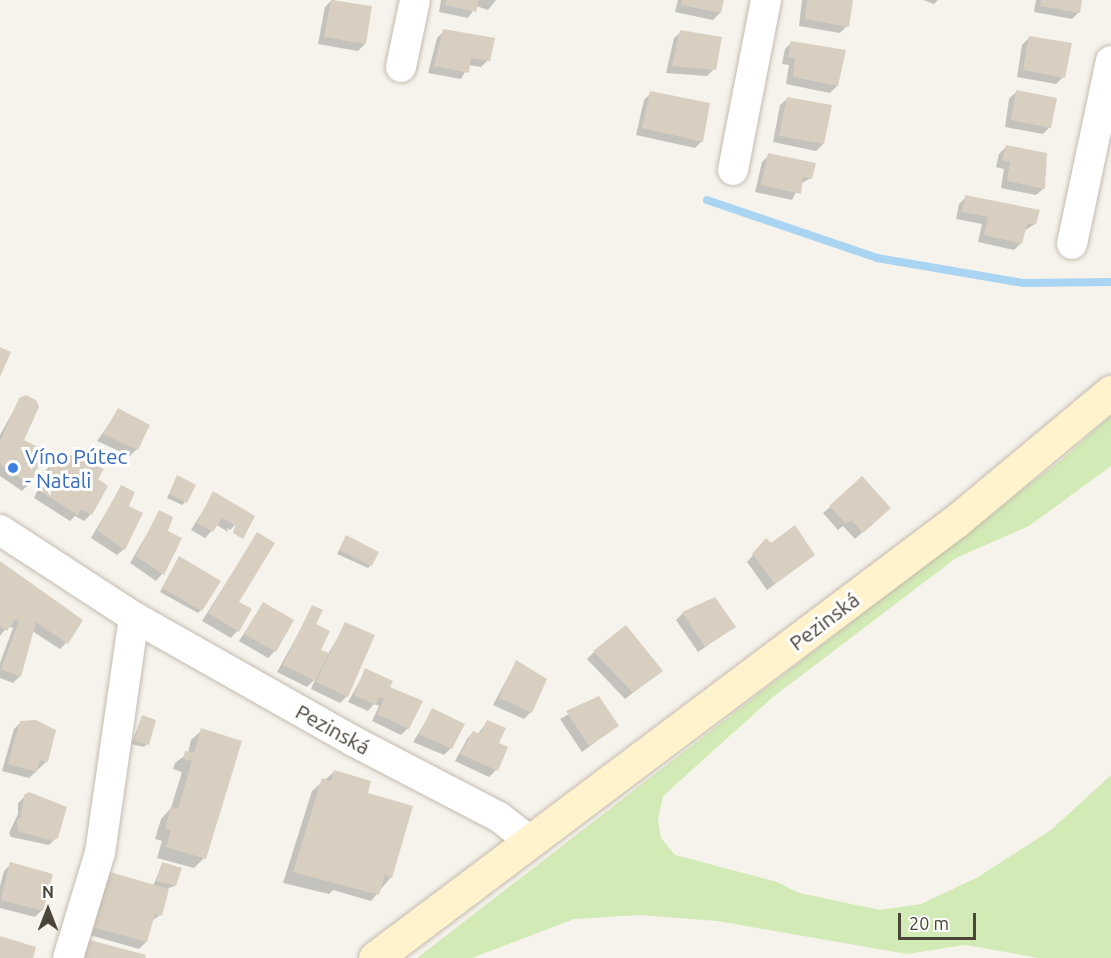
<!DOCTYPE html>
<meta charset="utf-8">
<style>
body{margin:0}
#map{position:relative;width:1111px;height:958px;overflow:hidden;background:#f6f3ec;font-family:Ubuntu,sans-serif}
div>[style]{position:absolute}
[style*='--x']{left:calc(var(--x)*1px);top:calc(var(--y)*1px);width:calc(var(--w)*1px);rotate:calc(var(--a)*1deg)}
.green>*{inset:0;background:#d2eab5}
.shadow>*{inset:0;background:#0003}
.stream>*{height:8px;margin:-4px;padding:0 4px;transform-origin:4px;border-radius:4px;background:#a9d4f2}
.building>*{inset:0;background:#d8cfc1}
.roads{filter:drop-shadow(0 0 2px #c2bbae) drop-shadow(0 0 2px #c2bbae)}
.street>*{height:30px;margin:-15px;padding:0 15px;transform-origin:15px;border-radius:15px;background:#fff}
.secondary>*{height:33px;margin:-16.5px;padding:0 16.5px;transform-origin:16.5px;border-radius:16.5px;background:#fff3cd}
.dots>*{width:16px;height:16px;translate:-50% -50%;box-sizing:border-box;border:3px solid #fff;border-radius:50%}
span{translate:-50% -50%;white-space:nowrap;text-align:center;line-height:1.15;-webkit-text-stroke:6px #fff;paint-order:stroke}
.shop-label{font-size:21px;color:#366cbe}
.left{translate:0 -50%;text-align:left}
.street-label{font-size:21px;color:#4b4439}
.north{position:absolute;left:18px;top:880px;width:60px;height:60px;-webkit-text-stroke:4px #fff;paint-order:stroke;rotate:0deg;font-size:16px;font-weight:700;line-height:24px;text-align:center;color:#4b4439}
.north::after{content:'';display:block;margin:auto;width:21px;height:27px;background:#4b4439;clip-path:polygon(50% 0,100% 100%,50% 72%,0 100%)}
.scale{position:absolute;left:898px;top:913px;width:78px;height:27px;box-sizing:border-box;border:3px solid #4b4439;border-top:0;padding-left:8px;font-size:18px;line-height:21px;white-space:nowrap;color:#4b4439;-webkit-text-stroke:4px #fff;paint-order:stroke}
</style>
<div id="map">
<div class="green">
<i style="clip-path:polygon(1111px 416px,1111px 466px,1029px 526px,956px 558px,773px 697px,663px 796px,658px 820px,661px 838px,675px 855px,777px 882px,799px 893px,880px 910px,921px 904px,978px 877px,1051px 830px,1111px 775px,1111px 958px,1039px 958px,965px 945px,907px 954px,717px 921px,640px 915px,574px 919px,472px 958px,417px 958px,1061px 460px)"></i>
</div>
<div class="shadow">
<i style="clip-path:polygon(332px 0,371px 8px,365px 44px,358px 51px,318px 44px,325px 7px)"></i>
<i style="clip-path:polygon(441px 0,496px 0,488px 10px,476px 6px,468px 18px,439px 12px)"></i>
<i style="clip-path:polygon(678px 0,722px 0,720px 13px,713px 20px,675px 12px)"></i>
<i style="clip-path:polygon(802px 0,852px 0,847px 26px,840px 33px,799px 26px)"></i>
<i style="clip-path:polygon(923px 0,938px 0,934px 4px)"></i>
<i style="clip-path:polygon(1036px 0,1081px 0,1079px 12px,1072px 19px,1034px 12px)"></i>
<i style="clip-path:polygon(444px 31px,488px 60px,481px 67px,469px 65px,461px 79px,428px 73px,437px 38px)"></i>
<i style="clip-path:polygon(681px 32px,714px 69px,707px 76px,666px 73px,674px 38px)"></i>
<i style="clip-path:polygon(1029px 38px,1063px 77px,1056px 84px,1017px 77px,1022px 45px)"></i>
<i style="clip-path:polygon(792px 42px,837px 86px,830px 93px,786px 84px,789px 65px,782px 64px,785px 49px)"></i>
<i style="clip-path:polygon(1016px 92px,1050px 127px,1043px 134px,1005px 127px,1009px 99px)"></i>
<i style="clip-path:polygon(651px 93px,702px 141px,695px 148px,636px 135px,644px 100px)"></i>
<i style="clip-path:polygon(787px 99px,823px 144px,816px 151px,773px 142px,780px 105px)"></i>
<i style="clip-path:polygon(1006px 147px,1043px 189px,1036px 195px,1001px 188px,1004px 169px,996px 167px,999px 154px)"></i>
<i style="clip-path:polygon(769px 155px,811px 178px,800px 184px,792px 200px,755px 192px,762px 162px)"></i>
<i style="clip-path:polygon(966px 197px,1035px 224px,1024px 231px,1021px 243px,1014px 250px,978px 242px,982px 224px,956px 219px,959px 204px)"></i>
<i style="clip-path:polygon(20px 399px,29px 484px,22px 491px,0 476px,0 435px)"></i>
<i style="clip-path:polygon(119px 410px,137px 449px,130px 456px,97px 441px)"></i>
<i style="clip-path:polygon(71px 456px,96px 480px,91px 514px,84px 521px,75px 516px,70px 521px,34px 498px,47px 469px,53px 462px,62px 466px)"></i>
<i style="clip-path:polygon(178px 477px,185px 502px,182px 505px,167px 498px)"></i>
<i style="clip-path:polygon(121px 487px,127px 506px,124px 549px,117px 555px,91px 538px)"></i>
<i style="clip-path:polygon(214px 493px,243px 511px,242px 537px,233px 532px,237px 523px,230px 530px,227px 528px,228px 532px,217px 525px,205px 538px,191px 530px)"></i>
<i style="clip-path:polygon(830px 507px,882px 514px,855px 539px,843px 526px,838px 530px,823px 513px)"></i>
<i style="clip-path:polygon(160px 512px,166px 532px,162px 574px,156px 581px,130px 563px)"></i>
<i style="clip-path:polygon(257px 534px,237px 602px,237px 631px,231px 638px,202px 621px)"></i>
<i style="clip-path:polygon(347px 537px,371px 565px,368px 568px,337px 554px)"></i>
<i style="clip-path:polygon(766px 540px,806px 561px,767px 590px,747px 562px)"></i>
<i style="clip-path:polygon(179px 558px,201px 610px,198px 613px,160px 592px)"></i>
<i style="clip-path:polygon(0 563px,66px 643px,60px 649px,32px 631px,20px 676px,13px 683px,0 678px,0 663px,13px 628px,8px 626px,0 636px)"></i>
<i style="clip-path:polygon(263px 604px,275px 651px,268px 658px,239px 641px)"></i>
<i style="clip-path:polygon(313px 607px,319px 650px,328px 654px,346px 624px,347px 696px,340px 703px,311px 689px,315px 679px,307px 687px,277px 672px)"></i>
<i style="clip-path:polygon(683px 613px,734px 627px,698px 652px,676px 620px)"></i>
<i style="clip-path:polygon(594px 652px,661px 671px,625px 699px,587px 659px)"></i>
<i style="clip-path:polygon(516px 662px,531px 712px,524px 719px,493px 705px)"></i>
<i style="clip-path:polygon(366px 670px,388px 687px,408px 728px,401px 735px,372px 721px,379px 706px,374px 704px,368px 711px,348px 702px)"></i>
<i style="clip-path:polygon(598px 698px,617px 726px,582px 752px,560px 719px)"></i>
<i style="clip-path:polygon(433px 710px,451px 748px,444px 755px,413px 742px)"></i>
<i style="clip-path:polygon(142px 717px,147px 744px,144px 747px,131px 744px)"></i>
<i style="clip-path:polygon(21px 722px,46px 762px,29px 778px,2px 771px,14px 729px)"></i>
<i style="clip-path:polygon(487px 722px,497px 744px,496px 770px,489px 777px,455px 761px,467px 739px,473px 732px,477px 735px)"></i>
<i style="clip-path:polygon(202px 730px,204px 858px,194px 868px,157px 858px,162px 841px,155px 839px,161px 819px,171px 808px,182px 772px,173px 769px,175px 763px,188px 753px,191px 740px)"></i>
<i style="clip-path:polygon(335px 771px,366px 794px,391px 877px,371px 901px,333px 890px,329px 894px,283px 883px,312px 791px)"></i>
<i style="clip-path:polygon(25px 796px,56px 838px,49px 845px,11px 837px,9px 833px,18px 814px,18px 803px)"></i>
<i style="clip-path:polygon(11px 864px,42px 910px,35px 917px,0 908px,0 886px,4px 871px)"></i>
<i style="clip-path:polygon(162px 864px,175px 886px,168px 888px,160px 915px,152px 921px,146px 942px,139px 949px,79px 932px,110px 874px,153px 886px)"></i>
</div>
<div class="stream">
<i style="--x:707;--y:200;--w:180;--a:18.8"></i>
<i style="--x:877;--y:258;--w:149;--a:9.7"></i>
<i style="--x:1024;--y:283;--w:87;--a:-0.7"></i>
</div>
<div class="building">
<i style="clip-path:polygon(331px 0,372px 6px,366px 44px,324px 37px)"></i>
<i style="clip-path:polygon(446px 0,479px 0,476px 12px,445px 5px)"></i>
<i style="clip-path:polygon(682px 0,724px 0,721px 13px,681px 5px)"></i>
<i style="clip-path:polygon(807px 0,853px 0,849px 27px,805px 19px)"></i>
<i style="clip-path:polygon(1041px 0,1082px 0,1080px 13px,1040px 6px)"></i>
<i style="clip-path:polygon(443px 29px,495px 38px,490px 61px,471px 58px,469px 73px,434px 66px)"></i>
<i style="clip-path:polygon(680px 30px,722px 37px,716px 70px,672px 66px)"></i>
<i style="clip-path:polygon(1029px 36px,1072px 43px,1065px 78px,1023px 70px)"></i>
<i style="clip-path:polygon(791px 41px,846px 50px,838px 86px,793px 77px,795px 59px,788px 57px)"></i>
<i style="clip-path:polygon(1016px 90px,1057px 98px,1051px 128px,1011px 120px)"></i>
<i style="clip-path:polygon(650px 91px,710px 103px,703px 142px,642px 128px)"></i>
<i style="clip-path:polygon(787px 97px,832px 105px,824px 144px,779px 136px)"></i>
<i style="clip-path:polygon(1006px 145px,1047px 153px,1045px 189px,1007px 181px,1010px 162px,1002px 160px)"></i>
<i style="clip-path:polygon(768px 153px,816px 163px,812px 179px,803px 177px,801px 194px,761px 185px)"></i>
<i style="clip-path:polygon(965px 195px,1040px 210px,1036px 224px,1027px 224px,1022px 244px,984px 235px,988px 217px,962px 212px)"></i>
<i style="clip-path:polygon(0 347px,11px 352px,0 377px)"></i>
<i style="clip-path:polygon(26px 395px,36px 400px,39px 407px,24px 440px,46px 451px,30px 485px,0 464px,0 442px,19px 398px)"></i>
<i style="clip-path:polygon(118px 408px,150px 425px,138px 450px,103px 434px)"></i>
<i style="clip-path:polygon(70px 455px,104px 469px,98px 479px,108px 486px,92px 515px,81px 509px,78px 515px,40px 491px,53px 460px,64px 466px)"></i>
<i style="clip-path:polygon(177px 475px,196px 485px,187px 503px,169px 494px)"></i>
<i style="clip-path:polygon(862px 476px,891px 508px,863px 533px,851px 520px,846px 524px,829px 506px)"></i>
<i style="clip-path:polygon(121px 485px,135px 492px,129px 506px,143px 513px,125px 550px,97px 530px)"></i>
<i style="clip-path:polygon(213px 491px,255px 516px,243px 539px,233px 533px,236px 526px,222px 518px,213px 532px,197px 523px)"></i>
<i style="clip-path:polygon(159px 510px,173px 517px,168px 531px,182px 538px,164px 575px,136px 556px)"></i>
<i style="clip-path:polygon(795px 525px,815px 555px,775px 584px,752px 554px,766px 538px,771px 543px)"></i>
<i style="clip-path:polygon(257px 532px,275px 543px,239px 602px,252px 609px,239px 632px,208px 613px)"></i>
<i style="clip-path:polygon(346px 535px,379px 552px,372px 566px,339px 550px)"></i>
<i style="clip-path:polygon(179px 556px,221px 581px,202px 611px,162px 588px)"></i>
<i style="clip-path:polygon(0 561px,83px 620px,68px 644px,36px 622px,21px 677px,1px 669px,19px 621px,15px 620px,7px 631px,0 626px)"></i>
<i style="clip-path:polygon(715px 597px,736px 627px,705px 647px,682px 612px)"></i>
<i style="clip-path:polygon(263px 602px,294px 620px,276px 652px,244px 634px)"></i>
<i style="clip-path:polygon(312px 605px,323px 610px,316px 624px,330px 631px,321px 650px,329px 653px,315px 681px,283px 665px)"></i>
<i style="clip-path:polygon(345px 622px,375px 635px,348px 697px,316px 682px)"></i>
<i style="clip-path:polygon(626px 625px,663px 671px,633px 693px,593px 651px)"></i>
<i style="clip-path:polygon(516px 660px,547px 679px,532px 713px,499px 698px)"></i>
<i style="clip-path:polygon(365px 668px,393px 681px,390px 687px,423px 701px,409px 729px,377px 714px,384px 699px,379px 697px,376px 705px,354px 695px)"></i>
<i style="clip-path:polygon(599px 696px,619px 726px,589px 746px,566px 711px)"></i>
<i style="clip-path:polygon(432px 708px,465px 724px,452px 749px,419px 734px)"></i>
<i style="clip-path:polygon(142px 715px,156px 720px,149px 745px,134px 741px)"></i>
<i style="clip-path:polygon(36px 720px,56px 730px,48px 762px,40px 760px,37px 772px,8px 764px,20px 721px)"></i>
<i style="clip-path:polygon(487px 720px,506px 728px,499px 743px,508px 747px,498px 771px,460px 754px,473px 731px,480px 734px)"></i>
<i style="clip-path:polygon(201px 728px,242px 741px,206px 859px,166px 847px,171px 830px,165px 828px,171px 807px,178px 809px,192px 761px,183px 759px,185px 751px,194px 753px)"></i>
<i style="clip-path:polygon(334px 770px,371px 781px,368px 793px,413px 806px,392px 878px,385px 875px,379px 895px,293px 872px,322px 778px,331px 781px)"></i>
<i style="clip-path:polygon(29px 792px,67px 807px,58px 838px,52px 841px,18px 831px,17px 820px,21px 817px,24px 795px)"></i>
<i style="clip-path:polygon(10px 862px,53px 874px,43px 911px,1px 900px)"></i>
<i style="clip-path:polygon(162px 862px,182px 868px,176px 886px,156px 881px)"></i>
<i style="clip-path:polygon(110px 872px,169px 889px,162px 916px,155px 914px,147px 942px,85px 925px,93px 896px,102px 899px)"></i>
<i style="clip-path:polygon(0 936px,36px 947px,33px 958px,0 958px)"></i>
<i style="clip-path:polygon(86px 939px,146px 955px,145px 958px,81px 958px)"></i>
</div>
<div class="roads">
<div class="street">
<i style="--x:401;--y:67;--w:68;--a:-78.2"></i>
<i style="--x:733;--y:170;--w:173;--a:-79"></i>
<i style="--x:1072;--y:244;--w:187;--a:-78"></i>
<i style="--x:0;--y:530;--w:160;--a:33"></i>
<i style="--x:134;--y:617;--w:252;--a:29.5"></i>
<i style="--x:353;--y:741;--w:165;--a:27.5"></i>
<i style="--x:499;--y:817;--w:41;--a:38"></i>
<i style="--x:68;--y:958;--w:110;--a:-73.1"></i>
<i style="--x:100;--y:853;--w:238;--a:-81.8"></i>
</div>
<div class="secondary">
<i style="--x:375;--y:958;--w:727;--a:-36.95"></i>
<i style="--x:956;--y:521;--w:202;--a:-39.8"></i>
</div>
</div>
<div class="dots">
<i style="left:13px;top:468px;background:#3f7fe0"></i>
</div>
<div class="shop-label">
<span class="left" style="left:25px;top:468px">Víno Pútec<br>- Natali</span>
</div>
<div class="street-label">
<span style="left:824px;top:621px;rotate:-37deg">Pezinská</span>
<span style="left:333px;top:729px;rotate:29deg">Pezinská</span>
</div>
<div class="north">N</div>
<div class="scale">20 m</div>
</div>
